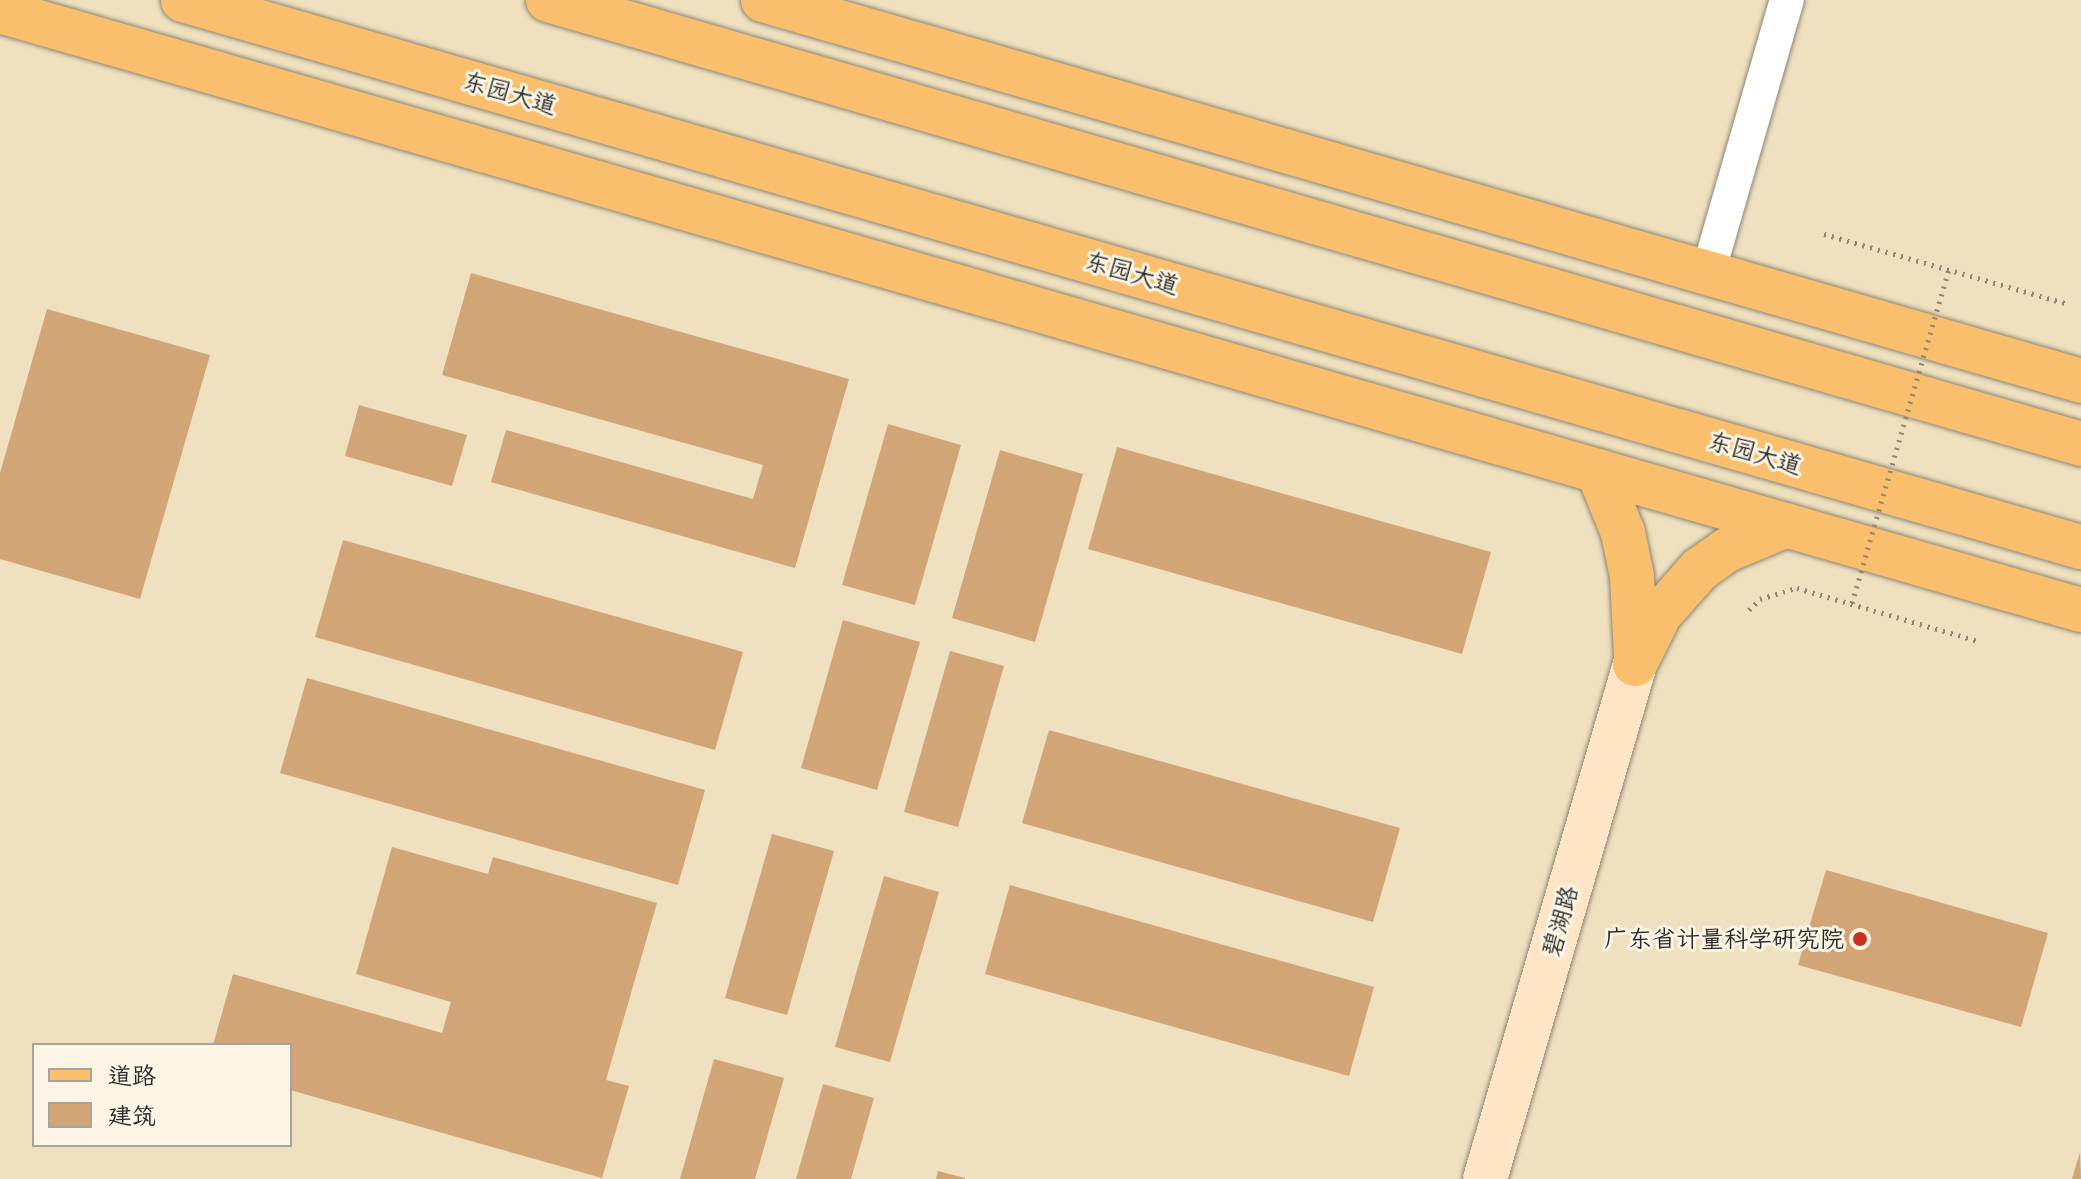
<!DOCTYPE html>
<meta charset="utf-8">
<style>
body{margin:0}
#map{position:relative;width:2081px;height:1179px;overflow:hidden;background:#efe0bf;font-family:Delius,"LXGW WenKai TC",sans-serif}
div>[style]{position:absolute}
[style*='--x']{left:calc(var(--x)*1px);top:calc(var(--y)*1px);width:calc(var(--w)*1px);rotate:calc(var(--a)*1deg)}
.building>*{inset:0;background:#d2a576}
.path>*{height:5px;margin-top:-2.5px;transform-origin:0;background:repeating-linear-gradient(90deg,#8d8675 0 2px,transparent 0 8px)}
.roads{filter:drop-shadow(0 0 2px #8d8675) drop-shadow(0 0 2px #8d8675)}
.street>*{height:34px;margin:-17px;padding:0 17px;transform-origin:17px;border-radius:17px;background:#fff}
.secondary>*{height:44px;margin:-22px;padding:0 22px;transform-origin:22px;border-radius:22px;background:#fde5c5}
.primary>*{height:44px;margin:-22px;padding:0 22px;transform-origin:22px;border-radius:22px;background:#f9bf6d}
.path-bridge>*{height:5px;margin-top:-2.5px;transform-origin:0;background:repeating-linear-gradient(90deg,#8d8675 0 2px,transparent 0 8px)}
.dots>*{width:22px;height:22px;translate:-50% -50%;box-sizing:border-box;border:4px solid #fcf5e5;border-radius:50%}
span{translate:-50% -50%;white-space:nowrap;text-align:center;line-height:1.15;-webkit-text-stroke:6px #fcf5e5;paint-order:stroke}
.street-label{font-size:24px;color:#2b2b2b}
.poi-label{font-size:24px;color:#2b2b2b}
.right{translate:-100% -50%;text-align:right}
.legend{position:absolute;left:32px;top:1043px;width:260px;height:104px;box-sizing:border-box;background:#fcf5e5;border:2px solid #a8a49b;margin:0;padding:10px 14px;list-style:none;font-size:24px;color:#2b2b2b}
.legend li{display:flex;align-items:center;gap:16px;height:40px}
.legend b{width:40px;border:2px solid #a8a49b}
</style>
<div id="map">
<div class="building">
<i style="clip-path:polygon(471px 273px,849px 379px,795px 568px,491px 482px,506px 430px,753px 499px,763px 465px,442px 375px)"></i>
<i style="clip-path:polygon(47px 309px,210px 355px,140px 599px,0 559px,0 473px)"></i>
<i style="clip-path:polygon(359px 405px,467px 435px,452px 486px,345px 456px)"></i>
<i style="clip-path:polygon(888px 424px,961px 445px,915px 605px,842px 585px)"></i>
<i style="clip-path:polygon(1117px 447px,1491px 552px,1462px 654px,1088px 549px)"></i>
<i style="clip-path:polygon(1000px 450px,1083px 474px,1035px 642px,952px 618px)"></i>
<i style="clip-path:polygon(343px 540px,743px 652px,715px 750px,315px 637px)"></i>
<i style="clip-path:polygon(843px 620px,920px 642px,877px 790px,801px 768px)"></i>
<i style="clip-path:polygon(950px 651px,1004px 666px,958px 827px,904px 812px)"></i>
<i style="clip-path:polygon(307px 678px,705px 790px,678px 885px,280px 773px)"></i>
<i style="clip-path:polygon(1049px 730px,1400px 828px,1373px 922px,1022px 823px)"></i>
<i style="clip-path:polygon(772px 834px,834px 851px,787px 1015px,725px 998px)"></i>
<i style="clip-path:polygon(392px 847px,488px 874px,493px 857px,657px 903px,606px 1080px,629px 1086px,602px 1178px,290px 1090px,290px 1045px,213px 1045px,233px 974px,442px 1033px,451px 1002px,356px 974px)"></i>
<i style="clip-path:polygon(1826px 870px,2048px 933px,2021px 1027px,1798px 965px)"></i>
<i style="clip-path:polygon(884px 876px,939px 892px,890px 1062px,835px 1047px)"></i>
<i style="clip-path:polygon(1010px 885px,1374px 987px,1349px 1076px,985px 974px)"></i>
<i style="clip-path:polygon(714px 1059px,784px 1078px,755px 1179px,680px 1179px)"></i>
<i style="clip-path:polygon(823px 1084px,874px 1098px,851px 1179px,796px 1179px)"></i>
<i style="clip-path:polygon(2080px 1152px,2081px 1179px,2072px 1179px)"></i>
<i style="clip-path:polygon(938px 1171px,965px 1178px,965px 1179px,936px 1179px)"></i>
</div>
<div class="path">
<i style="--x:1824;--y:234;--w:254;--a:16"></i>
<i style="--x:1749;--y:610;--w:16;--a:-45"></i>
<i style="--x:1760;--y:599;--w:39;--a:-17"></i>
<i style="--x:1797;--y:588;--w:189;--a:16.3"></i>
</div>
<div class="roads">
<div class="street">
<i style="--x:1708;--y:273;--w:284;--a:-73.9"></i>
</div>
<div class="secondary">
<i style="--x:1485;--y:1179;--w:536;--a:-73.76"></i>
</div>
<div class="primary">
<i style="--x:183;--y:0;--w:1975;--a:16.08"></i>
<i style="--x:548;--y:0;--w:1596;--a:16.15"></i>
<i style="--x:763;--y:0;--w:1372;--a:16.12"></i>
<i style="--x:0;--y:11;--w:2165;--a:16.06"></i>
<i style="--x:1598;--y:471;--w:67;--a:68"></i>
<i style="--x:1623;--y:533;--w:44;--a:78.2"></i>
<i style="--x:1632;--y:576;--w:79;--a:87.1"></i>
<i style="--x:1635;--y:664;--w:56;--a:-63.4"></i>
<i style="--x:1660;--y:614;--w:60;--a:-48.4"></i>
<i style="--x:1700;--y:569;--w:33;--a:-35"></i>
<i style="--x:1727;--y:550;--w:65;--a:-22.6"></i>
</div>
</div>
<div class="path-bridge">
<i style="--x:1852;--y:603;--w:347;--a:-73.8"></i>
</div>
<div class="dots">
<i style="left:1860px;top:939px;background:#c8321e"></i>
</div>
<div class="street-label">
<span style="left:510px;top:93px;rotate:16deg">东园大道</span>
<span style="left:1132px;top:273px;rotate:16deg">东园大道</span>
<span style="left:1755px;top:453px;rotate:16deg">东园大道</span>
<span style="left:1560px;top:921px;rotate:-74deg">碧湖路</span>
</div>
<div class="poi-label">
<span class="right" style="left:1844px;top:939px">广东省计量科学研究院</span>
</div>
<ul class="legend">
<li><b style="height:10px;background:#f9bf6d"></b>道路</li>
<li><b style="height:22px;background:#d2a576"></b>建筑</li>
</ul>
</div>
